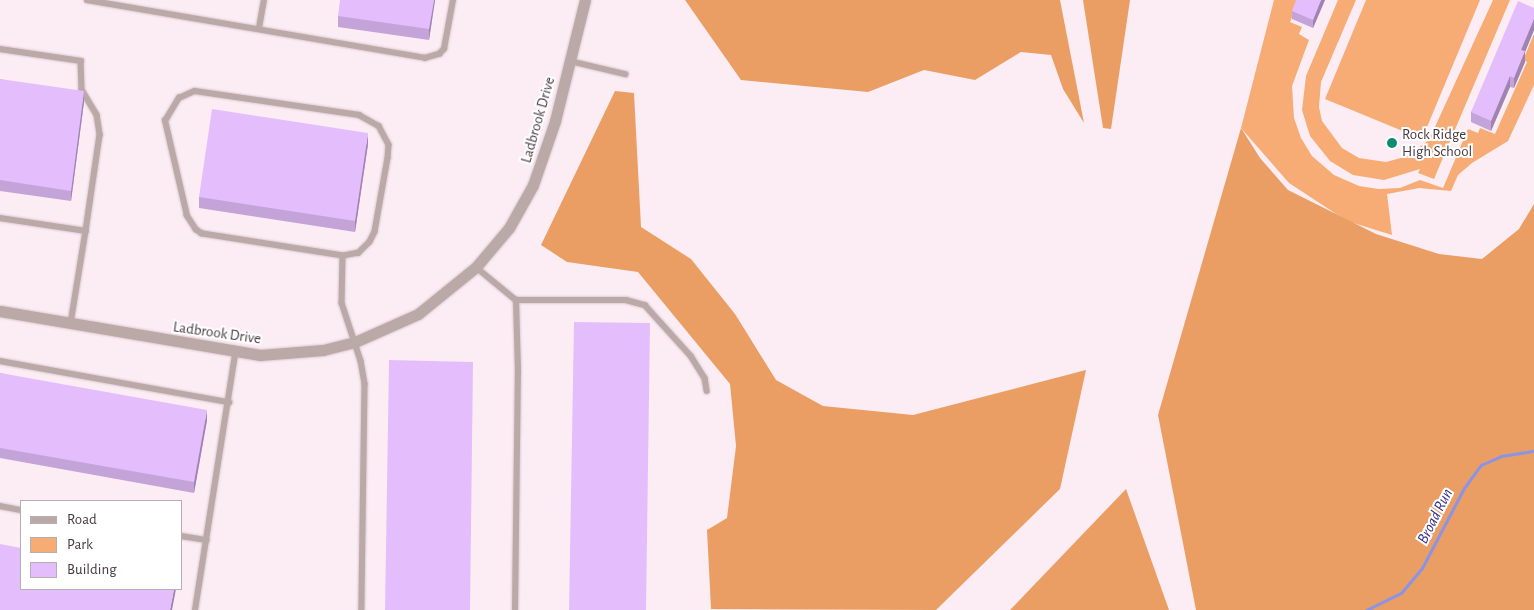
<!DOCTYPE html>
<style>
body{margin:0}
#map{position:relative;width:1534px;height:610px;overflow:hidden;background:#fcedf4;font-family:"Alegreya Sans",sans-serif}
div>[style]{position:absolute}
[style*='--x']{left:calc(var(--x)*1px);top:calc(var(--y)*1px);width:calc(var(--w)*1px);rotate:calc(var(--a)*1deg)}
.green>*{inset:0;background:#f6ac74}
.forest>*{inset:0;background:#eb9e63}
.stream>*{height:3px;margin:-1.5px;padding:0 1.5px;transform-origin:1.5px;border-radius:1.5px;background:#8a94e5}
.roads{filter:drop-shadow(0 0 1px #d8c9d0) drop-shadow(0 0 1px #d8c9d0)}
.lane>*{height:5.5px;margin:-2.75px;padding:0 2.75px;transform-origin:2.75px;border-radius:2.75px;background:#bba9a8}
.street>*{height:11px;margin:-5.5px;padding:0 5.5px;transform-origin:5.5px;border-radius:5.5px;background:#bba9a8}
.wall>*{inset:0;background:#c4a3d9}
.shaded-wall>*{inset:0;background:#a084b0}
.building>*{inset:0;background:#e4bdfc}
.dots>*{width:14px;height:14px;translate:-50% -50%;box-sizing:border-box;border:2px solid #fff;border-radius:50%}
span{translate:-50% -50%;white-space:nowrap;text-align:center;line-height:1.15;-webkit-text-stroke:4px #fff;paint-order:stroke}
.street-label{font-size:15px;color:#46383f}
.poi-label{font-size:15px;color:#46383f}
.left{translate:0 -50%;text-align:left}
.water-label{font-size:16px;color:#33308d;font-style:italic}
.legend{position:absolute;left:20px;top:500px;width:162px;height:90px;box-sizing:border-box;background:#fff;border:1px solid #b5afb2;margin:0;padding:6px 9px;list-style:none;font-size:15px;color:#46383f}
.legend li{display:flex;align-items:center;gap:10px;height:25px}
.legend b{width:25px;border:1px solid #b5afb2}
</style>
<div id="map">
<div class="green">
<i style="clip-path:polygon(1274px 0,1299px 0,1290px 22px,1302px 27px,1299px 34px,1309px 40px,1292px 86px,1294px 118px,1301px 138px,1312px 156px,1334px 175px,1359px 186px,1379px 189px,1400px 188px,1420px 180px,1443px 188px,1468px 129px,1478px 133px,1480px 128px,1495px 134px,1527px 62px,1523px 60px,1534px 34px,1534px 85px,1508px 141px,1472px 163px,1458px 175px,1451px 191px,1419px 188px,1387px 194px,1392px 235px,1347px 221px,1289px 183px,1241px 128px)"></i>
<i style="clip-path:polygon(1338px 0,1356px 0,1321px 82px,1319px 107px,1322px 121px,1342px 148px,1359px 158px,1386px 162px,1408px 156px,1429px 140px,1493px 0,1510px 0,1434px 179px,1418px 173px,1420px 169px,1384px 180px,1353px 175px,1330px 161px,1310px 136px,1302px 110px,1306px 76px)"></i>
<i style="clip-path:polygon(1366px 0,1480px 0,1422px 139px,1325px 99px)"></i>
</div>
<div class="forest">
<i style="clip-path:polygon(685px 0,1060px 0,1084px 123px,1063px 89px,1051px 55px,1021px 52px,975px 80px,924px 70px,868px 92px,741px 80px)"></i>
<i style="clip-path:polygon(1083px 0,1130px 0,1111px 129px,1103px 128px)"></i>
<i style="clip-path:polygon(615px 91px,634px 93px,641px 227px,691px 259px,735px 314px,776px 380px,823px 406px,913px 415px,1086px 370px,1060px 489px,936px 610px,711px 609px,707px 530px,727px 518px,736px 446px,730px 384px,638px 272px,567px 262px,541px 245px)"></i>
<i style="clip-path:polygon(1241px 128px,1260px 158px,1288px 190px,1376px 234px,1439px 254px,1482px 259px,1519px 229px,1534px 204px,1534px 610px,1196px 610px,1158px 415px)"></i>
<i style="clip-path:polygon(1126px 489px,1169px 610px,1010px 610px)"></i>
</div>
<div class="stream">
<i style="--x:1366;--y:610;--w:39;--a:-26"></i>
<i style="--x:1401;--y:593;--w:33;--a:-50"></i>
<i style="--x:1422;--y:568;--w:90;--a:-62.3"></i>
<i style="--x:1464;--y:488;--w:29;--a:-54"></i>
<i style="--x:1481;--y:465;--w:22;--a:-24"></i>
<i style="--x:1501;--y:456;--w:33;--a:-9"></i>
</div>
<div class="roads">
<div class="lane">
<i style="--x:87;--y:0;--w:343;--a:9.7"></i>
<i style="--x:425;--y:58;--w:15;--a:-16"></i>
<i style="--x:439;--y:54;--w:7;--a:-45"></i>
<i style="--x:444;--y:49;--w:50;--a:-79.6"></i>
<i style="--x:259;--y:28;--w:28;--a:-80"></i>
<i style="--x:0;--y:49;--w:82;--a:8.4"></i>
<i style="--x:81;--y:61;--w:29;--a:88"></i>
<i style="--x:82;--y:90;--w:29;--a:59"></i>
<i style="--x:97;--y:115;--w:20;--a:81"></i>
<i style="--x:100;--y:135;--w:97;--a:98.3"></i>
<i style="--x:570;--y:61;--w:57;--a:13.3"></i>
<i style="--x:195;--y:91;--w:166;--a:8.3"></i>
<i style="--x:359;--y:115;--w:23;--a:29"></i>
<i style="--x:379;--y:126;--w:21;--a:62"></i>
<i style="--x:389;--y:145;--w:13;--a:94"></i>
<i style="--x:388;--y:158;--w:75;--a:100"></i>
<i style="--x:375;--y:232;--w:11;--a:117"></i>
<i style="--x:370;--y:242;--w:16;--a:135"></i>
<i style="--x:359;--y:253;--w:16;--a:169"></i>
<i style="--x:343;--y:256;--w:143;--a:-171.1"></i>
<i style="--x:202;--y:234;--w:7;--a:-146"></i>
<i style="--x:196;--y:230;--w:17;--a:-123"></i>
<i style="--x:187;--y:216;--w:98;--a:-103"></i>
<i style="--x:165;--y:121;--w:27;--a:-59"></i>
<i style="--x:179;--y:98;--w:17;--a:-24"></i>
<i style="--x:0;--y:218;--w:87;--a:8.6"></i>
<i style="--x:86;--y:231;--w:94;--a:99.2"></i>
<i style="--x:343;--y:256;--w:47;--a:91.2"></i>
<i style="--x:342;--y:303;--w:61;--a:71.9"></i>
<i style="--x:361;--y:361;--w:23;--a:80"></i>
<i style="--x:365;--y:384;--w:226;--a:90.8"></i>
<i style="--x:476;--y:267;--w:52;--a:39.5"></i>
<i style="--x:516;--y:300;--w:110;--a:0"></i>
<i style="--x:626;--y:300;--w:20;--a:15"></i>
<i style="--x:645;--y:305;--w:69;--a:48"></i>
<i style="--x:691;--y:356;--w:26;--a:58"></i>
<i style="--x:705;--y:378;--w:13;--a:81"></i>
<i style="--x:0;--y:361;--w:233;--a:10.2"></i>
<i style="--x:0;--y:506;--w:21;--a:11"></i>
<i style="--x:181;--y:536;--w:26;--a:9"></i>
<i style="--x:195;--y:610;--w:259;--a:-81.1"></i>
<i style="--x:515;--y:610;--w:238;--a:-89.3"></i>
<i style="--x:518;--y:372;--w:72;--a:-91.6"></i>
</div>
<div class="street">
<i style="--x:0;--y:311;--w:264;--a:9.6"></i>
<i style="--x:260;--y:355;--w:63;--a:-4.5"></i>
<i style="--x:323;--y:350;--w:33;--a:-14"></i>
<i style="--x:355;--y:342;--w:69;--a:-24"></i>
<i style="--x:418;--y:314;--w:75;--a:-39"></i>
<i style="--x:476;--y:267;--w:51;--a:-49.8"></i>
<i style="--x:509;--y:228;--w:49;--a:-60.8"></i>
<i style="--x:533;--y:185;--w:68;--a:-71"></i>
<i style="--x:555;--y:121;--w:125;--a:-76.1"></i>
</div>
</div>
<div class="wall">
<i style="clip-path:polygon(435px 0,429px 40px,338px 27px,338px 16px)"></i>
<i style="clip-path:polygon(1325px 0,1313px 28px,1292px 19px,1292px 11px)"></i>
<i style="clip-path:polygon(1534px 8px,1534px 30px,1525px 52px,1525px 62px,1514px 88px,1510px 87px,1491px 131px,1471px 122px,1471px 112px)"></i>
<i style="clip-path:polygon(0 79px,84px 102px,71px 201px,0 191px)"></i>
<i style="clip-path:polygon(368px 144px,355px 232px,199px 208px,199px 197px)"></i>
<i style="clip-path:polygon(0 373px,207px 420px,194px 493px,0 458px)"></i>
</div>
<div class="shaded-wall">
<i style="clip-path:polygon(434px 0,435px 0,429px 40px,429px 29px)"></i>
<i style="clip-path:polygon(1321px 0,1325px 0,1313px 28px,1313px 20px)"></i>
<i style="clip-path:polygon(1534px 19px,1534px 30px,1525px 52px,1525px 62px,1514px 88px,1514px 78px,1521px 50px)"></i>
<i style="clip-path:polygon(1510px 76px,1510px 87px,1491px 131px,1491px 121px)"></i>
<i style="clip-path:polygon(84px 91px,84px 102px,71px 201px,71px 191px)"></i>
<i style="clip-path:polygon(368px 133px,368px 144px,355px 232px,355px 221px)"></i>
<i style="clip-path:polygon(207px 410px,207px 420px,194px 493px,194px 482px)"></i>
<i style="clip-path:polygon(174px 589px,176px 589px,172px 610px,170px 610px)"></i>
</div>
<div class="building">
<i style="clip-path:polygon(340px 0,434px 0,429px 29px,338px 16px)"></i>
<i style="clip-path:polygon(1296px 0,1321px 0,1313px 20px,1292px 11px)"></i>
<i style="clip-path:polygon(1518px 1px,1534px 8px,1534px 19px,1521px 50px,1525px 51px,1514px 78px,1510px 76px,1491px 121px,1471px 112px)"></i>
<i style="clip-path:polygon(0 79px,84px 91px,71px 191px,0 180px)"></i>
<i style="clip-path:polygon(212px 109px,368px 133px,355px 221px,199px 197px)"></i>
<i style="clip-path:polygon(574px 322px,650px 323px,646px 610px,569px 610px)"></i>
<i style="clip-path:polygon(389px 360px,473px 362px,470px 610px,385px 610px)"></i>
<i style="clip-path:polygon(0 373px,207px 410px,194px 482px,0 448px)"></i>
<i style="clip-path:polygon(0 544px,21px 548px,21px 589px,174px 589px,170px 610px,0 610px)"></i>
</div>
<div class="dots">
<i style="left:1392px;top:143px;background:#098c72"></i>
</div>
<div class="street-label">
<span style="left:538px;top:120px;rotate:-74deg">Ladbrook Drive</span>
<span style="left:217px;top:333px;rotate:8deg">Ladbrook Drive</span>
</div>
<div class="poi-label">
<span class="left" style="left:1402px;top:143px">Rock Ridge<br>High School</span>
</div>
<div class="water-label">
<span style="left:1435px;top:516px;rotate:-63deg">Broad Run</span>
</div>
<ul class="legend">
<li><b style="height:6px;background:#bba9a8"></b>Road</li>
<li><b style="height:14px;background:#f6ac74"></b>Park</li>
<li><b style="height:14px;background:#e4bdfc"></b>Building</li>
</ul>
</div>
